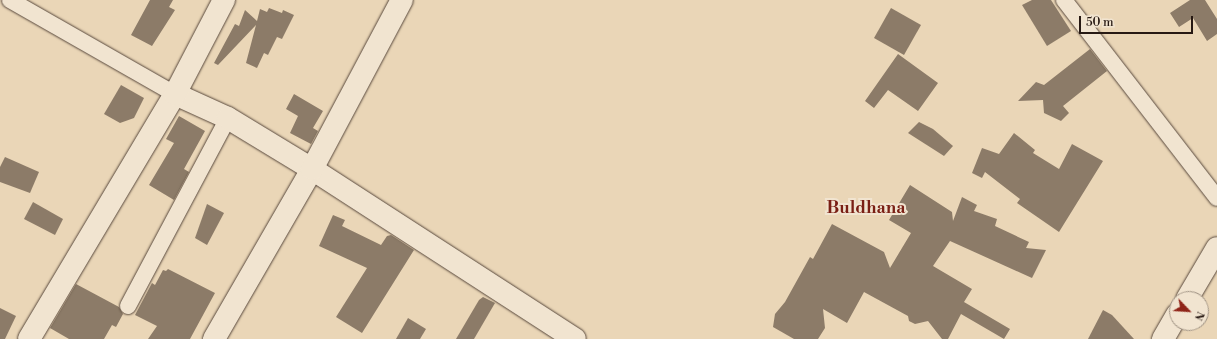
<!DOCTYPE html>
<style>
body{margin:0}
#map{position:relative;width:1217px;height:339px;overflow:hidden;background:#ead6b7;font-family:"Libre Bodoni",serif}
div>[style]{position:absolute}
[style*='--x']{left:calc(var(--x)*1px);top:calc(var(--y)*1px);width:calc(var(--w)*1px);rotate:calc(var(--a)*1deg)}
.building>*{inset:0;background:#8c7b68}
.roads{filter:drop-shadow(0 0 1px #58483c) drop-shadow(0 0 1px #58483c)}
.street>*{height:16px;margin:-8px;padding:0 8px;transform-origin:8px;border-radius:8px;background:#f1e4d0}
.secondary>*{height:22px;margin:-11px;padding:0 11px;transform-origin:11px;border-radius:11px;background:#f1e4d0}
span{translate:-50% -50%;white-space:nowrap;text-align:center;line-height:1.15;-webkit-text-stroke:4px #f1e4d0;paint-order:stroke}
.district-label{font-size:17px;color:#7a1f14;font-weight:700}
.north{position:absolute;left:1169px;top:291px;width:40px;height:40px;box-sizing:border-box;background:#f1e4d0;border:1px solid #a09384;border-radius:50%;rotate:115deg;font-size:11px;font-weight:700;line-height:16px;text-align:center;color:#271913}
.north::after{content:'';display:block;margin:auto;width:14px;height:18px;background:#8f2418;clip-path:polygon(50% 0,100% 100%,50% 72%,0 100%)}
.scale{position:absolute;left:1079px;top:16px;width:114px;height:18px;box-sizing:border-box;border:2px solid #271913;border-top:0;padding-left:5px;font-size:12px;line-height:14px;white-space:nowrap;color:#271913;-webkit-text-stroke:3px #f1e4d0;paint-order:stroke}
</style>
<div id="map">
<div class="building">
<i style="clip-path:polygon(150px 0,173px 0,169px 7px,175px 10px,152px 46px,131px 35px)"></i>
<i style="clip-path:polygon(1032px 0,1051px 0,1071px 31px,1047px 46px,1022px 5px)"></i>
<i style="clip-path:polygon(1190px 0,1205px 0,1217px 19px,1217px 34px,1207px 41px,1193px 18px,1179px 27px,1170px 13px)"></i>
<i style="clip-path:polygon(269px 8px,282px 13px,283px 10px,294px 15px,282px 39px,277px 37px,268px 55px,264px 53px,257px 68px,246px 63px,256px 25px,218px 65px,214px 63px,235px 24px,239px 26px,245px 10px,257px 21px,260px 9px,267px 12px)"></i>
<i style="clip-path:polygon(891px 8px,921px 25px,904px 55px,874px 38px)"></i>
<i style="clip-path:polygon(1090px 49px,1107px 71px,1063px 106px,1069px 113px,1061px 121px,1044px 113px,1043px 100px,1018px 101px,1036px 82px,1044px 85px)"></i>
<i style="clip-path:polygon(898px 54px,938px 83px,918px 111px,888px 90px,874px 108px,865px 101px)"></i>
<i style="clip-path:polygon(121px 85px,144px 98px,134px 118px,120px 123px,104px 114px)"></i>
<i style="clip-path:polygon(294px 94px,323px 111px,313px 128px,318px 131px,311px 144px,290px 133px,298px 116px,286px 109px)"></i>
<i style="clip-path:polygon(179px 116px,205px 131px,184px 169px,189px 172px,174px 200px,149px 185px,174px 143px,166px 139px)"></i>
<i style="clip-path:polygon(919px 122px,933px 129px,953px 146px,944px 156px,908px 133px)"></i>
<i style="clip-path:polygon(1014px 133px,1035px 150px,1033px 153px,1059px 169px,1072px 144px,1103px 161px,1059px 232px,1017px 203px,1020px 199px,985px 172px,982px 178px,972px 173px,982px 148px,999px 154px)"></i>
<i style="clip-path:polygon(5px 157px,39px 172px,30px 193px,0 182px,0 167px)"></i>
<i style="clip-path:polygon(910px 185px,952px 212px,953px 221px,962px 197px,977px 205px,974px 211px,997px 219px,995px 226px,1029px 242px,1026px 248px,1046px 250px,1032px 278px,950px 241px,933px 266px,972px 289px,964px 302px,1010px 329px,1004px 339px,961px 314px,948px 339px,942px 339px,928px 321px,915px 324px,909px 321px,908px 316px,864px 292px,847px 323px,823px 309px,825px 328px,818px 339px,794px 339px,773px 327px,775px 314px,785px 302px,810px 257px,813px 259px,832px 224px,884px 252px,890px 268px,911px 233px,889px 220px)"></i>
<i style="clip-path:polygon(33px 202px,63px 219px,55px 235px,24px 219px)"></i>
<i style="clip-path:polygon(207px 204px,224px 213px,207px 245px,195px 238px)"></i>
<i style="clip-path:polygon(333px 215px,345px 220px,342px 226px,381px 245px,387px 236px,391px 235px,414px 250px,362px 333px,336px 317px,367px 268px,319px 246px)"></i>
<i style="clip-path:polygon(168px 269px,215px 293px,190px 339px,148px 339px,157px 326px,135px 315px,152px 283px,155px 285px,163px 270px,166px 271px)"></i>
<i style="clip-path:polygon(76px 284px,119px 307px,123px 314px,116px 327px,112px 325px,104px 339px,69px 339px,50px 328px)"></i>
<i style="clip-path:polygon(483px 297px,495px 303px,474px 339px,456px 339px,479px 300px)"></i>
<i style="clip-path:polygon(0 308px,16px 316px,5px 339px,0 339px)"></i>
<i style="clip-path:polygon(1103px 310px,1112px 315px,1134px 339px,1088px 339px)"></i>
<i style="clip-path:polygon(408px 318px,426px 329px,420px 339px,396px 339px)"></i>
</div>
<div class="roads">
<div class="street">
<i style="--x:10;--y:0;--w:190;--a:29.7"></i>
<i style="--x:1064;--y:0;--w:250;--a:52.3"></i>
<i style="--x:128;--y:306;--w:213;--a:-62"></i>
</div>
<div class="secondary">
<i style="--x:175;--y:94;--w:58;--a:24.4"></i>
<i style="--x:228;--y:118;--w:98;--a:31.3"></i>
<i style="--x:312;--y:169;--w:313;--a:32.9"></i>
<i style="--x:1187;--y:299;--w:59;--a:-59.5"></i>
<i style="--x:29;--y:339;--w:285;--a:-59.2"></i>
<i style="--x:175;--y:94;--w:106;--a:-62.5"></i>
<i style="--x:214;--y:339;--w:196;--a:-60"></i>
<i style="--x:312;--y:169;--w:191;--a:-62"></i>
<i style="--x:1163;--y:339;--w:28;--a:-60"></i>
</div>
</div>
<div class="district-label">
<span style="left:866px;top:209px">Buldhana</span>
</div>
<div class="north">N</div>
<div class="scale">50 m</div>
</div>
